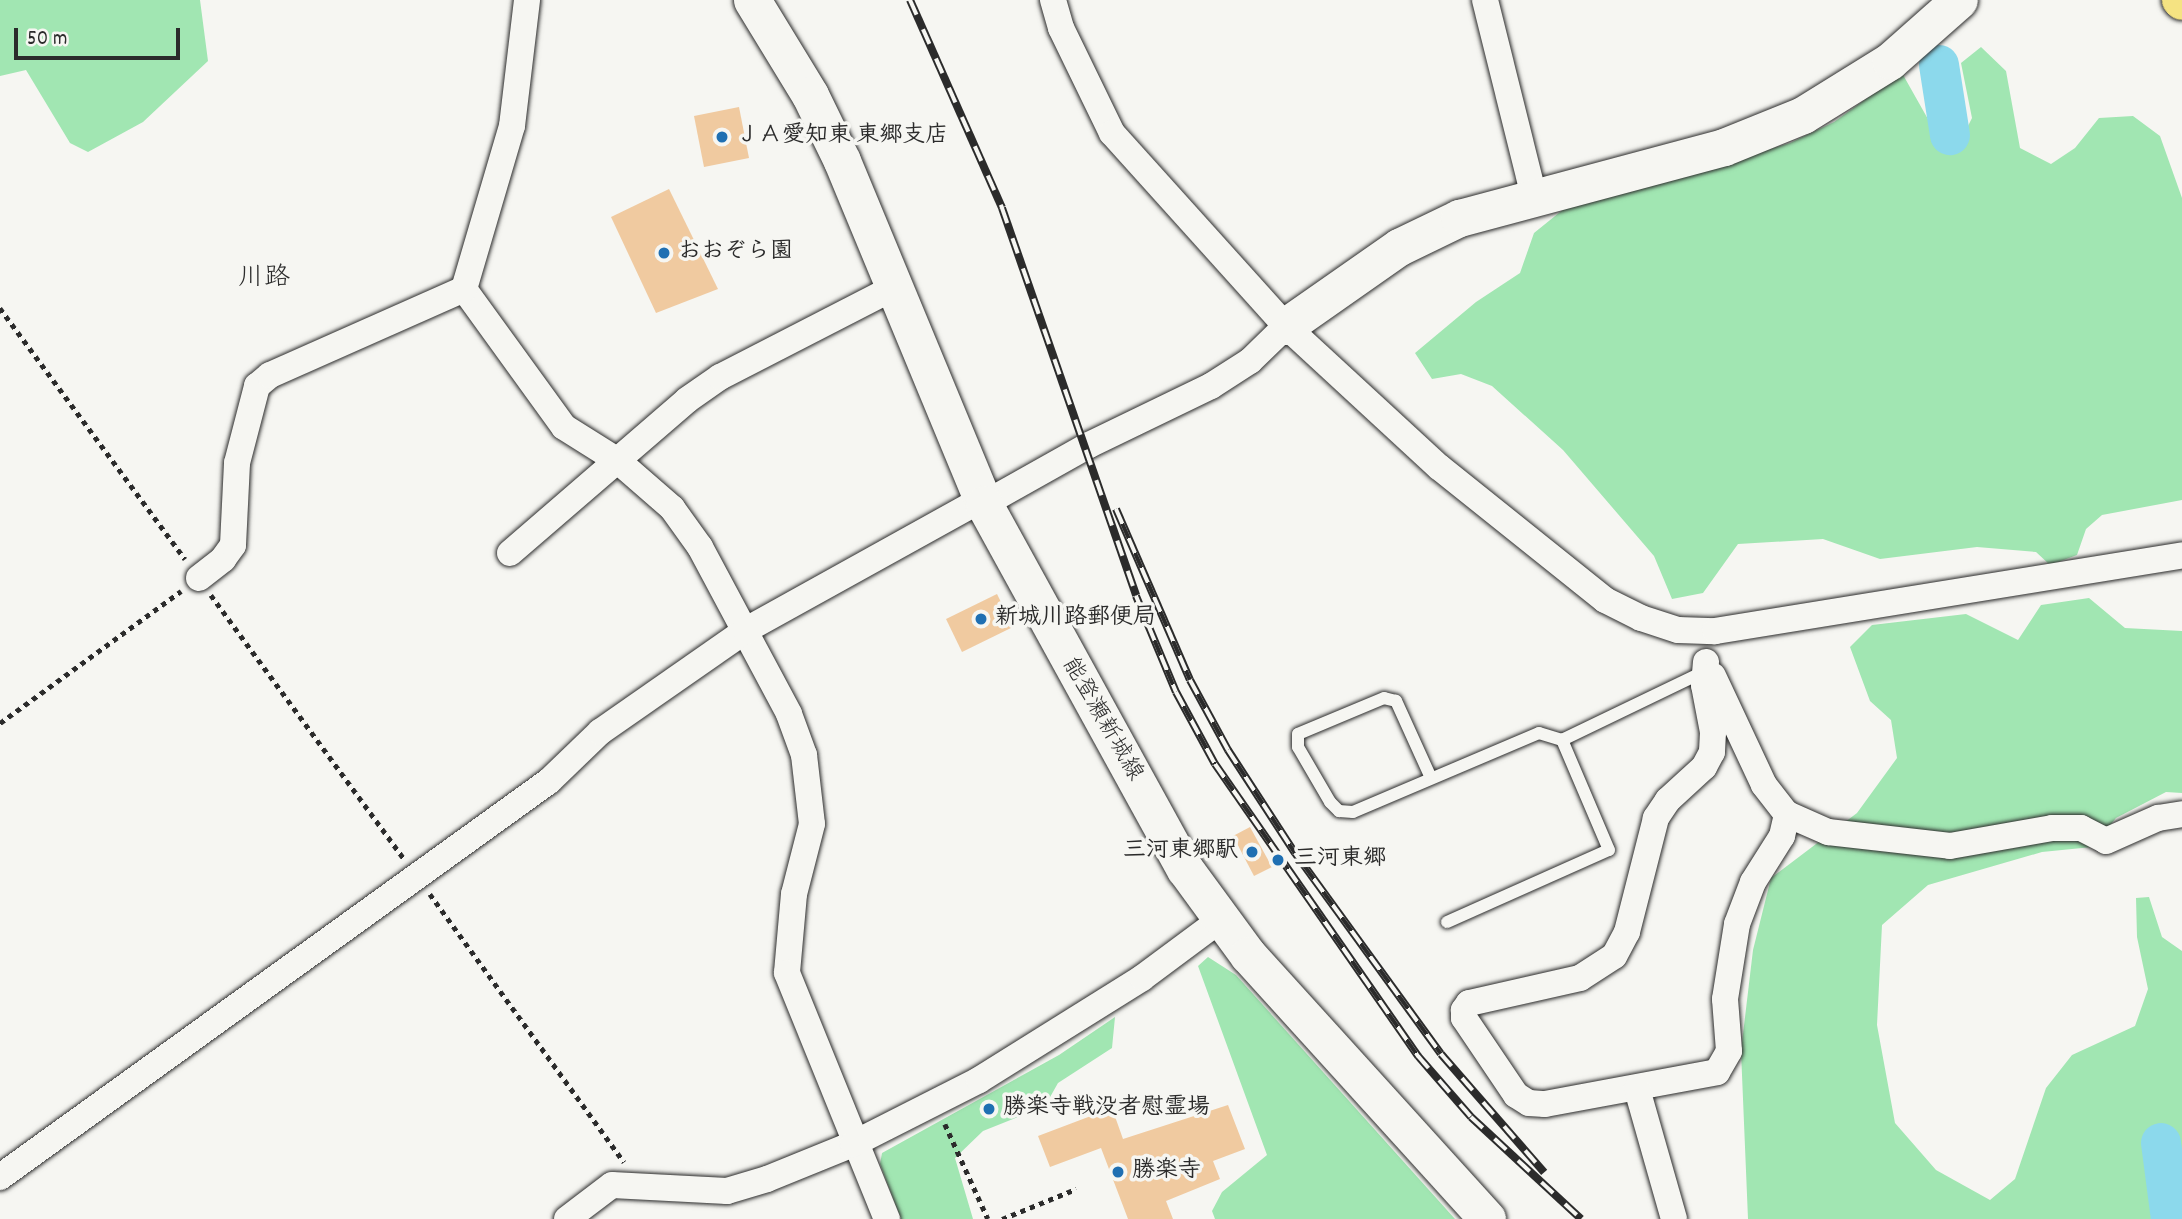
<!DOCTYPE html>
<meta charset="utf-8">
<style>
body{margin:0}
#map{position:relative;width:2182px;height:1219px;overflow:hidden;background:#f6f6f2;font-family:Dekko,"Klee One",sans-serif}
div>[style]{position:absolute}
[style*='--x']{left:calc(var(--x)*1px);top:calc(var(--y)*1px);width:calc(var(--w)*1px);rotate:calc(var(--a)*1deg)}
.green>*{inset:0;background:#a1e6b2}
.river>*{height:40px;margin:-20px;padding:0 20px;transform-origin:20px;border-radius:20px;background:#8cd9ec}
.building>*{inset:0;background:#f0caa0}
.path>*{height:4.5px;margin-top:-2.25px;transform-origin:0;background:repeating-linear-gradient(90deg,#2b2b2b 0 5px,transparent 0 10px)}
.roads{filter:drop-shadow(0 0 2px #2b2b2b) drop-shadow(0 0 2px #2b2b2b)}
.lane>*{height:12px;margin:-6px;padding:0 6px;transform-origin:6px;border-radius:6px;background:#f6f6f2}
.street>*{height:26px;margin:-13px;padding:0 13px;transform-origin:13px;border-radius:13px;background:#f6f6f2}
.secondary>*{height:37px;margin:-18.5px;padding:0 18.5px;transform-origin:18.5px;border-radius:18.5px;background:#f6f6f2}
.highway>*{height:38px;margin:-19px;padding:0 19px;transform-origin:19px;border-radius:19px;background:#f5e382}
.rail>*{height:8px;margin-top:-4px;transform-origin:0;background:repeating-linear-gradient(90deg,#f6f6f2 0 16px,#2b2b2b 0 32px);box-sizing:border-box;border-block:2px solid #2b2b2b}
.dots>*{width:19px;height:19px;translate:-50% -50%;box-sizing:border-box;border:4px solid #f6f6f2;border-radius:50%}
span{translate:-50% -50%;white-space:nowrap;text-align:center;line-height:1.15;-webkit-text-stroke:7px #f6f6f2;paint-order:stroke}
.poi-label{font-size:23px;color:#2b2b2b;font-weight:700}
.left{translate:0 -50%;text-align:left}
.right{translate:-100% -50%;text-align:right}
.street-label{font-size:23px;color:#2b2b2b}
.quarter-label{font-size:26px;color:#2b2b2b}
.scale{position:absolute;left:14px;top:28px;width:166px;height:32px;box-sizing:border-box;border:4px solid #2b2b2b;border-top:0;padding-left:9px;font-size:21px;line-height:24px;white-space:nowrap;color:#2b2b2b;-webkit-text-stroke:5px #f6f6f2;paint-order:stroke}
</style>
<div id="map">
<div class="green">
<i style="clip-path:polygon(0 0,200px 0,208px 61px,143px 122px,88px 152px,70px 143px,26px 70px,0 76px)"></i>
<i style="clip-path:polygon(1981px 47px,2006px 71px,2020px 148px,2051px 164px,2075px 148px,2099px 118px,2133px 116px,2160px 136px,2182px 198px,2182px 500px,2102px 515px,2086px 529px,2077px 555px,2050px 565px,2036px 552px,1977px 547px,1880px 559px,1823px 539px,1738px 544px,1703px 593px,1672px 599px,1654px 556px,1563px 450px,1492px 386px,1461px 374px,1432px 379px,1415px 353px,1476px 302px,1520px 273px,1534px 233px,1565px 208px,1790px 143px,1834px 122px,1902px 73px,1933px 128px,1959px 144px,1972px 118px,1961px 63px)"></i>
<i style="clip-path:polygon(2089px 598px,2125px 628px,2182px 631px,2182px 793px,2166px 792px,2116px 818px,2092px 847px,2042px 852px,1928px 885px,1882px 925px,1877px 1025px,1895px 1123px,1936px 1170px,1990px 1200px,2015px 1179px,2046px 1088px,2072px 1055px,2135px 1026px,2148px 989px,2137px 937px,2136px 898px,2149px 897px,2162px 937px,2182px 951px,2182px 1219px,1748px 1219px,1741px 1051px,1753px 950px,1771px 878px,1857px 813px,1897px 758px,1891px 720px,1870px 701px,1850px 647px,1872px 625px,1966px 614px,2018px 640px,2041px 605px)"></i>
<i style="clip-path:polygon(1208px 957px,1236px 975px,1455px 1219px,1215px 1219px,1212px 1211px,1222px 1192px,1267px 1155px,1198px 966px)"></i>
<i style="clip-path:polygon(1115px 1017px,1112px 1048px,1058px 1083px,1045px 1106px,983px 1131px,955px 1158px,973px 1219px,901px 1219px,880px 1164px,882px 1153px,1059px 1055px)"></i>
</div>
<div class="river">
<i style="--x:1939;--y:65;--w:71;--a:81.1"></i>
<i style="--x:2161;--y:1143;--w:77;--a:82.5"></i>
</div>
<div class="building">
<i style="clip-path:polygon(739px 107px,749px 158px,704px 167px,694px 116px)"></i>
<i style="clip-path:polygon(669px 189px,718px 289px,656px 313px,611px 217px)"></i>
<i style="clip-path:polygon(997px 594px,1013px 627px,962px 652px,946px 619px)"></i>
<i style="clip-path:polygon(1250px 827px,1272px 867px,1254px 876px,1233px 836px)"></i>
<i style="clip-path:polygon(1228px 1105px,1245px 1149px,1213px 1161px,1220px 1179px,1166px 1201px,1173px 1219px,1128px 1219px,1101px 1148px,1050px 1167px,1038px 1136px,1112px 1108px,1123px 1139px)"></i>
</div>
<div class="path">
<i style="--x:0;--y:308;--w:312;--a:53.6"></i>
<i style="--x:211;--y:595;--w:327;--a:53.8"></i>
<i style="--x:0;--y:723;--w:224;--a:-36.1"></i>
<i style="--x:430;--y:894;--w:331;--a:54.1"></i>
<i style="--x:945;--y:1124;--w:104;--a:65.6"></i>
<i style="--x:1002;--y:1219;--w:80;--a:-22.1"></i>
</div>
<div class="roads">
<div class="lane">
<i style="--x:1431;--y:778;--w:85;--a:-114.4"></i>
<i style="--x:1396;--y:701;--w:12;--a:-166"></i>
<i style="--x:1384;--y:698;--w:93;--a:157.3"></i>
<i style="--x:1298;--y:734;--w:13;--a:90"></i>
<i style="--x:1298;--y:747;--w:64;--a:59.8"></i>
<i style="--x:1330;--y:802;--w:13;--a:45"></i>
<i style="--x:1339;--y:811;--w:14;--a:4"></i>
<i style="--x:1353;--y:812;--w:202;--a:-23"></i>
<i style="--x:1539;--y:733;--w:24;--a:17"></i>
<i style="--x:1562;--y:740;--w:157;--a:-25.7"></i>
<i style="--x:1447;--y:922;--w:177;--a:-24"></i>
<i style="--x:1609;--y:850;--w:120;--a:-113.1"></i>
</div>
<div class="street">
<i style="--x:1053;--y:0;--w:29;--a:74"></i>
<i style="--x:1061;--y:28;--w:117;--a:64.1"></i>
<i style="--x:1112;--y:133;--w:260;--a:48"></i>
<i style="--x:1286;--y:326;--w:208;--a:42.7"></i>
<i style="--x:1439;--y:467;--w:213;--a:38.7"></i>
<i style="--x:1605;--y:600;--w:40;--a:26.6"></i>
<i style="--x:1641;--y:618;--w:39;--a:18"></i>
<i style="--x:1678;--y:630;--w:37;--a:2"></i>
<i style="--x:1715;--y:631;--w:473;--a:-9.2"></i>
<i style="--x:1485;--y:0;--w:203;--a:76"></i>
<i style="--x:464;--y:289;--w:170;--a:54.1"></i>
<i style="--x:564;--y:427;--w:64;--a:32.2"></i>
<i style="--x:618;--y:461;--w:72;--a:41"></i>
<i style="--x:672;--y:508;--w:48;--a:54.3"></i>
<i style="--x:700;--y:547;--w:189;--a:61.9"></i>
<i style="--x:789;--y:714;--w:44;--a:69.9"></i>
<i style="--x:804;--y:755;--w:69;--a:83.4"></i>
<i style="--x:812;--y:824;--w:72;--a:104.4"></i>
<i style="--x:794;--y:894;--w:79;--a:95.1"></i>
<i style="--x:787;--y:973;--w:266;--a:67.9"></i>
<i style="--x:510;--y:553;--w:234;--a:-40.8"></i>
<i style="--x:687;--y:400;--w:40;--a:-34.9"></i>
<i style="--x:720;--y:377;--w:197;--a:-27.2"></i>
<i style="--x:199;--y:578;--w:31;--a:-38"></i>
<i style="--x:223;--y:559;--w:17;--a:-54"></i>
<i style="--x:233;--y:545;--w:82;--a:-87.2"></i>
<i style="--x:237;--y:463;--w:80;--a:-75.4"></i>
<i style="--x:257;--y:386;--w:17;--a:-40"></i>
<i style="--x:270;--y:375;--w:212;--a:-23.9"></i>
<i style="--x:464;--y:289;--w:170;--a:-73.6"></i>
<i style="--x:512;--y:126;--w:127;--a:-83.2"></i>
<i style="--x:1706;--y:662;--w:23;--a:95"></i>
<i style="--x:1704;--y:685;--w:48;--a:79.2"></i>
<i style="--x:1713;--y:732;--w:20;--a:93"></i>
<i style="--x:1712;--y:752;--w:17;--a:118"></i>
<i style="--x:1704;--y:767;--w:49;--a:137.5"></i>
<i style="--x:1668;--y:800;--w:22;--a:124"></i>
<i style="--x:1656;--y:818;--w:118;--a:104.3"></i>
<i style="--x:1627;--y:932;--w:27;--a:118"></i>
<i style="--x:1614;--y:956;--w:40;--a:147.1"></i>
<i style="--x:1580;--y:978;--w:114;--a:167.3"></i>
<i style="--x:1469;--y:1003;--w:9;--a:126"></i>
<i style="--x:1464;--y:1010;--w:8;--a:90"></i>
<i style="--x:1464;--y:1018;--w:93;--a:56"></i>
<i style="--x:1516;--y:1095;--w:15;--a:32"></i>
<i style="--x:1529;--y:1103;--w:16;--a:4"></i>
<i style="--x:1545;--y:1104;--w:175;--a:-10.5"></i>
<i style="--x:1717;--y:1072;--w:24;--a:-60"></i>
<i style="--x:1729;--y:1051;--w:52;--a:-94.4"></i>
<i style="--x:1725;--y:999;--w:76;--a:-80.9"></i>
<i style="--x:1737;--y:924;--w:45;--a:-69.1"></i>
<i style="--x:1753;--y:882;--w:54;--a:-57.8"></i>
<i style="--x:1782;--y:836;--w:23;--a:-77"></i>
<i style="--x:1713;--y:676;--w:120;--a:64.9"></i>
<i style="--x:1764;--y:785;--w:37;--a:52"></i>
<i style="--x:1787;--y:814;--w:45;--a:23.7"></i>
<i style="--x:1828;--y:832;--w:123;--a:6.5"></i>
<i style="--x:1950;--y:846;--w:104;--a:-10"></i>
<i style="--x:2052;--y:828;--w:29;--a:0"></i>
<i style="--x:2081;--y:828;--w:28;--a:27"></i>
<i style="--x:2106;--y:841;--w:57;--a:-23.9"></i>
<i style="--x:2158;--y:818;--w:24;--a:-9"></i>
<i style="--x:1637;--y:1089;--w:135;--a:74.1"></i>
<i style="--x:0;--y:1177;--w:677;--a:-35.8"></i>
<i style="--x:549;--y:781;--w:71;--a:-43.9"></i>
<i style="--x:600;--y:732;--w:178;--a:-34.9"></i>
<i style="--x:746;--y:630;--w:256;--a:-29"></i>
<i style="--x:970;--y:506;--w:14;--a:-8"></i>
<i style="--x:984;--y:504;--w:120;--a:-29.3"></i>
<i style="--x:1089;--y:445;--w:136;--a:-25.8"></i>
<i style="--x:1211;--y:386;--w:46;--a:-32.7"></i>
<i style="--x:1250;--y:361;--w:50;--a:-44.2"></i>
<i style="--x:567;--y:1219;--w:56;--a:-37.1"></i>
<i style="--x:612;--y:1185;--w:115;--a:3"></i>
<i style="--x:727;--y:1191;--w:42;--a:-16.7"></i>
<i style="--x:767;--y:1179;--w:93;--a:-22.1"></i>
<i style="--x:853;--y:1144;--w:141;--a:-26.9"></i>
<i style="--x:979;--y:1080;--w:192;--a:-32"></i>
<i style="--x:1142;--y:978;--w:97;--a:-36.6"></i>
</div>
<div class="secondary">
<i style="--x:752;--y:0;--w:111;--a:58.6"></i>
<i style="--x:810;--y:95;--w:73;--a:64.1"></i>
<i style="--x:842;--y:161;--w:371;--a:67.5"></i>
<i style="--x:984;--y:504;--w:417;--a:61.2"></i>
<i style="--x:1185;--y:869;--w:107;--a:53.8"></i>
<i style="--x:1248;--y:955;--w:356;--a:47.8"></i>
<i style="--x:1286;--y:326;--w:138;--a:-35"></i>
<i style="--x:1399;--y:247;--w:67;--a:-25.8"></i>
<i style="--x:1459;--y:218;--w:274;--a:-15"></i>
<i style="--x:1724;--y:147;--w:85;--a:-22.1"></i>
<i style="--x:1803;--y:115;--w:102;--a:-31.8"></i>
<i style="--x:1890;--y:61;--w:92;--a:-41.5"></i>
</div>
<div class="highway">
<i style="--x:2181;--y:0;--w:1;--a:45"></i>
</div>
</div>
<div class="rail">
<i style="--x:910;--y:0;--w:227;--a:66.1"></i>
<i style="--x:1002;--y:208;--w:410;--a:70.9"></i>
<i style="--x:1136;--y:596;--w:104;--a:67.4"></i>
<i style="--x:1176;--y:692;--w:82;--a:61.6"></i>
<i style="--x:1215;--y:764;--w:356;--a:55.2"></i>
<i style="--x:1418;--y:1056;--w:81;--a:49"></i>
<i style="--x:1471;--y:1117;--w:150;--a:42.8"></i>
<i style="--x:1116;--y:509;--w:186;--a:66.6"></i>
<i style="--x:1190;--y:680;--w:80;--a:61.5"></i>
<i style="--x:1228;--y:750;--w:123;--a:57"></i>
<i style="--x:1295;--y:853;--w:248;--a:54"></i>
<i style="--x:1441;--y:1054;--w:157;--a:48.9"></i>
</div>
<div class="dots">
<i style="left:722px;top:137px;background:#1f6fb2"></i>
<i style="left:664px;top:253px;background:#1f6fb2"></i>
<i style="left:981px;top:619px;background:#1f6fb2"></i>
<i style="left:1252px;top:852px;background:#1f6fb2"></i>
<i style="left:1278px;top:860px;background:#1f6fb2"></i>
<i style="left:989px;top:1109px;background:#1f6fb2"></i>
<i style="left:1118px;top:1172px;background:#1f6fb2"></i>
</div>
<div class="poi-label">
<span class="left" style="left:736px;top:137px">ＪＡ愛知東 東郷支店</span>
<span class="left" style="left:678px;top:253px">おおぞら園</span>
<span class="left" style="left:995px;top:619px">新城川路郵便局</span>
<span class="right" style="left:1238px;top:852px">三河東郷駅</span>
<span class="left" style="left:1294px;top:860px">三河東郷</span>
<span class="left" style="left:1003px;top:1109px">勝楽寺戦没者慰霊場</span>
<span class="left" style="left:1132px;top:1172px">勝楽寺</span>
</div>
<div class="street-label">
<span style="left:1101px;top:720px;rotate:60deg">能登瀬新城線</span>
</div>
<div class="quarter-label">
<span style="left:264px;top:279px">川路</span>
</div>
<div class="scale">50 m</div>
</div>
